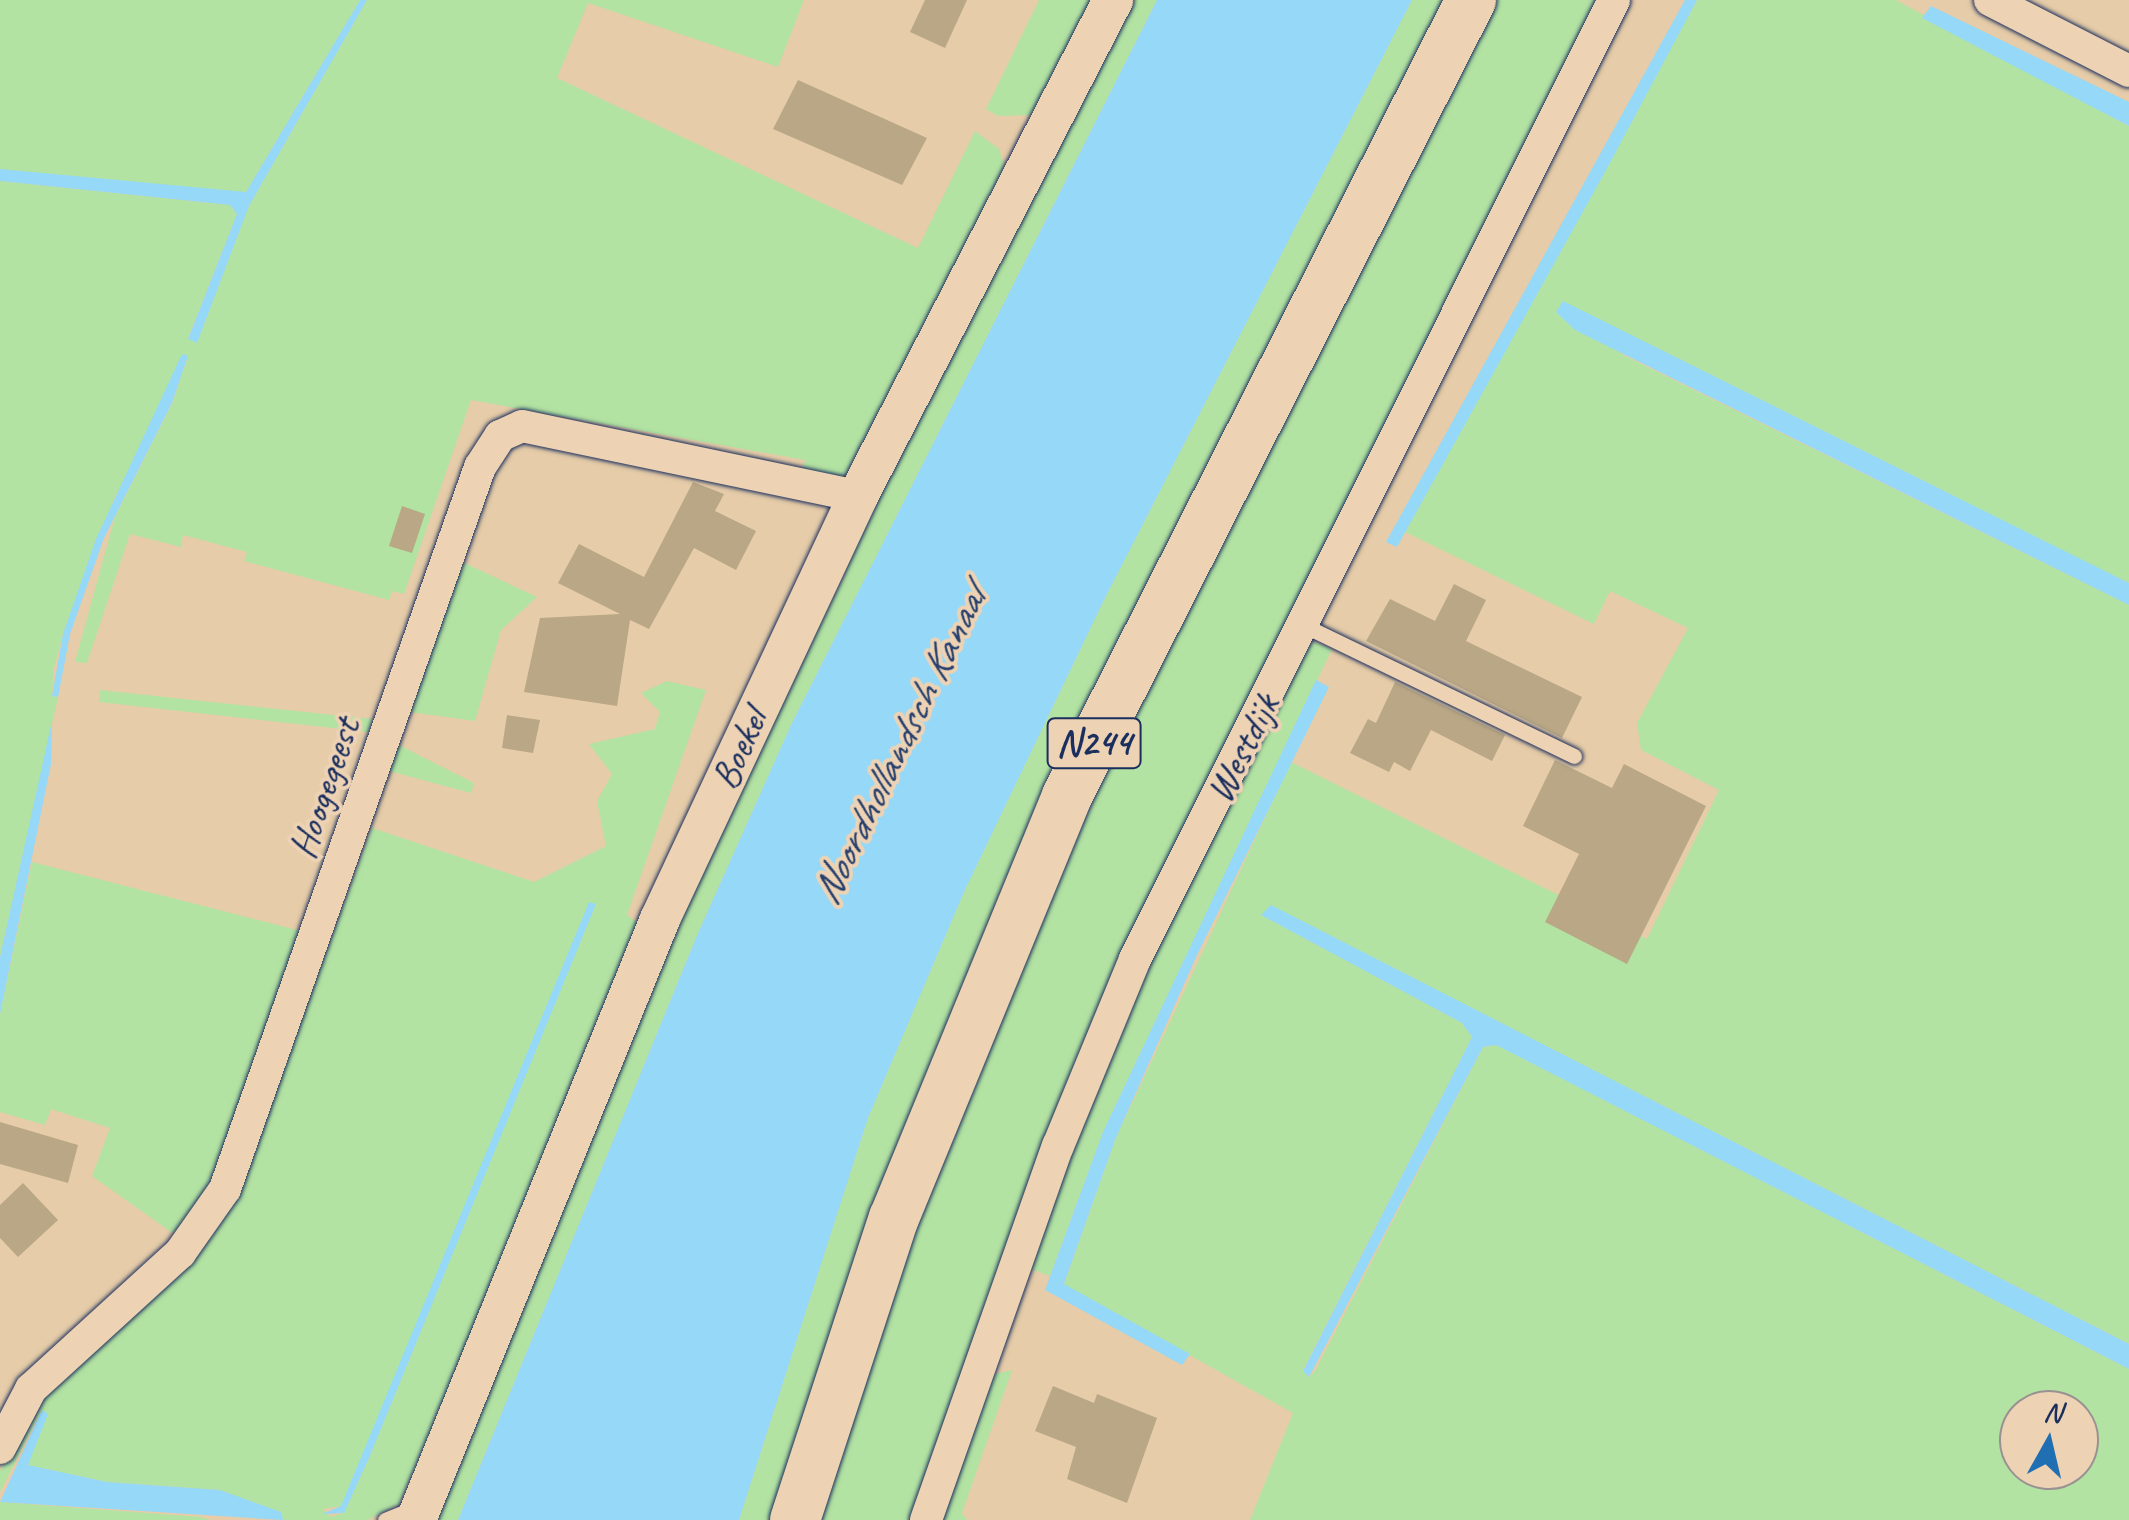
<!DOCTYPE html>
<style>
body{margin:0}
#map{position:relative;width:2129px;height:1520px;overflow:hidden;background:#e6cca8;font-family:Caveat,sans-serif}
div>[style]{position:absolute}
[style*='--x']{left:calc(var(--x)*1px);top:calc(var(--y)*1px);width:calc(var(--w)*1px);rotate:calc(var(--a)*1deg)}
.green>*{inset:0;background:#b3e3a2}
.water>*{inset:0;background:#95d8f7}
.building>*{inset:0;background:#b9a785}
.roads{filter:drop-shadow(0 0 2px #1b2f5e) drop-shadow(0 0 2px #1b2f5e)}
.service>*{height:15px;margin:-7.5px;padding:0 7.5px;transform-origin:7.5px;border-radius:7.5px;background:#edd2b4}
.minor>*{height:32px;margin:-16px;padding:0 16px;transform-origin:16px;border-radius:16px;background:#edd2b4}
.tertiary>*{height:40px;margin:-20px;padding:0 20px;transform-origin:20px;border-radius:20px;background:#edd2b4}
.primary>*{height:50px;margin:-25px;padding:0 25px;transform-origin:25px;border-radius:25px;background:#edd2b4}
span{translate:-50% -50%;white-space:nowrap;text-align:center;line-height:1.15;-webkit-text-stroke:8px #edd2b4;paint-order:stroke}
.shield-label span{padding:2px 8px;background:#edd2b4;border:2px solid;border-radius:8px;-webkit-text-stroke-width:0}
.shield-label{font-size:38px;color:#1b2f5e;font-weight:700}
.street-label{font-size:40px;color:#1b2f5e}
.water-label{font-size:42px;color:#27406d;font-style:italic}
.north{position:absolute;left:1999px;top:1390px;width:100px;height:100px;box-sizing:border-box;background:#edd2b4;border:2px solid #999192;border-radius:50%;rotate:8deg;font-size:28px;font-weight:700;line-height:40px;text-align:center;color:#1b2f5e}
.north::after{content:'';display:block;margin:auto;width:35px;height:45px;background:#1f6fb2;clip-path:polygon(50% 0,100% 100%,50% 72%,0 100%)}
</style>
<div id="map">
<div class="green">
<i style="clip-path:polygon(0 0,360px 0,246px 192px,230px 195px,0 169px)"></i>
<i style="clip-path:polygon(367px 0,804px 0,778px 67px,588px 3px,557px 78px,918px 248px,975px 131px,999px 149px,1008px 177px,856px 471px,842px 479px,802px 475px,805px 460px,471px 400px,404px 594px,392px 591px,389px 600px,244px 561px,247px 552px,183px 535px,181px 547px,130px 534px,87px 663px,75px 662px,115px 517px,172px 404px,188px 357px,114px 499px,63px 634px,54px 668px,52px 696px,58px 697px,0 957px,0 181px,230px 205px,237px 214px,188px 338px,197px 342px,249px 206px)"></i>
<i style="clip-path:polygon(1039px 0,1097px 0,1034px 115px,998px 116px,986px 109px)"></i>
<i style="clip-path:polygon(1128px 0,1157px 0,791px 725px,698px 933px,458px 1520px,431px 1520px,706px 853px,845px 575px,843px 561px)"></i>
<i style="clip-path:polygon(1412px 0,1453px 0,1279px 349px,778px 1520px,739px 1520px,868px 1118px,964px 892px,1103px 602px)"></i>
<i style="clip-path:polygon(1489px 0,1602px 0,1251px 703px,914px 1520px,811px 1520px,1018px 943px)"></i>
<i style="clip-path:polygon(evenodd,1697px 0,1896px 0,2129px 126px,2129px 583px,1559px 304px,1625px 356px,2129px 605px,2129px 1344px,1272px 906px,1262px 915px,1462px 1023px,1472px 1037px,1303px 1370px,1310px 1376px,1315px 1371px,1483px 1047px,1497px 1045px,2129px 1369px,2129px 1520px,1250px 1520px,1293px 1413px,1064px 1285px,1115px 1140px,1291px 762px,1647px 939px,1719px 790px,1641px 750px,1637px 723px,1688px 628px,1610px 591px,1594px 624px,1405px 532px,1697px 0,2019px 1410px,2079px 1410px,2079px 1470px,2019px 1470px,2019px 1410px)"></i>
<i style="clip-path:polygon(458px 560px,537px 597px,501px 630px,475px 721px,410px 712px)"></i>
<i style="clip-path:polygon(1314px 642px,1332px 649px,1103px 1132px,1050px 1276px,1025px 1267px,1097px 1076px,1186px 882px,1302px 650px)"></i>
<i style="clip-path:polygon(evenodd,667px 681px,706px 690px,627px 915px,642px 926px,489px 1303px,399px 1504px,368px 1520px,283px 1520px,280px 1512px,220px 1490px,107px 1482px,27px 1465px,47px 1415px,42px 1410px,0 1492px,0 1471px,36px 1397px,142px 1304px,273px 1095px,372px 828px,534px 882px,606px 846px,597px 801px,612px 774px,589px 744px,655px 729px,660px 712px,641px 693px,667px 681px,595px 905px,369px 1458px,344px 1513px,331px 1517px,323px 1509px,341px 1506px,595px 905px)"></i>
<i style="clip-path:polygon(100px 690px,372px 719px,369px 732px,99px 702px)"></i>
<i style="clip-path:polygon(397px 744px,474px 783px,471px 793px,389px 771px)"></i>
<i style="clip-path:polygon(32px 862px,305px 932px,225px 1154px,186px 1231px,171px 1232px,92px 1176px,110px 1128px,51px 1109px,45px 1125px,0 1112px,0 1014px)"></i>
<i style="clip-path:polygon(1012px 1370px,962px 1513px,967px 1520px,939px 1520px,991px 1375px)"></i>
<i style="clip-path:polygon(0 1502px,201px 1517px,210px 1520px,0 1520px)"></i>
</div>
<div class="water">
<i style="clip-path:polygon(360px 0,367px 0,249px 206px,197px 343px,188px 339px,237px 214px,230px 205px,0 181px,0 169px,246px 192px)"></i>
<i style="clip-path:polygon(1157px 0,1412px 0,1103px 602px,964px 892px,868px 1118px,739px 1520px,458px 1520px,698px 933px,791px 725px)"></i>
<i style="clip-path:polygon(1685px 0,1697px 0,1605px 172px,1397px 547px,1386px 542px)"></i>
<i style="clip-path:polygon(1931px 6px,2129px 102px,2129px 126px,1922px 18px)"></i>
<i style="clip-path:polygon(1563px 301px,2129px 583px,2129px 605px,1575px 330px,1556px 312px)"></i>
<i style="clip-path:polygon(182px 354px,188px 356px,172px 403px,104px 538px,70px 634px,58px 697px,52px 696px,63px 634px,96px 539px)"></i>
<i style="clip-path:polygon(1316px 680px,1329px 687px,1197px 955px,1115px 1140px,1064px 1284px,1190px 1354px,1182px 1365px,1045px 1290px,1103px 1132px)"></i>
<i style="clip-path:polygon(52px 721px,51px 764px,0 1014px,0 957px)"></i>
<i style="clip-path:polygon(589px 902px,596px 904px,369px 1458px,344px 1513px,322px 1514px,341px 1506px)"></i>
<i style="clip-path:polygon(1271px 905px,2129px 1344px,2129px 1369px,1496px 1045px,1483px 1047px,1309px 1377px,1303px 1371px,1472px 1037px,1462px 1023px,1261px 915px)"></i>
<i style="clip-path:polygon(42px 1410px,48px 1414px,28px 1465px,107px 1482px,220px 1490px,281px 1512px,283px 1520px,0 1502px)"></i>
</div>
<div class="building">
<i style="clip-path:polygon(925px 0,967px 0,945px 48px,910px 32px)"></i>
<i style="clip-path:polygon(798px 80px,927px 138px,902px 185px,773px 129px)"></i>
<i style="clip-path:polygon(693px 482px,724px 494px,715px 511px,756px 531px,736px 570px,694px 548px,649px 629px,630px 620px,617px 706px,524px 692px,540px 618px,620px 614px,558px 583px,579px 544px,644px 577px)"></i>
<i style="clip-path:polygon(402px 506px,425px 514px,412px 553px,389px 546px)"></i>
<i style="clip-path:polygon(1454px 584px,1486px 600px,1466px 641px,1582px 697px,1562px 738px,1366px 641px,1390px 599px,1435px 621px)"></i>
<i style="clip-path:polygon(1395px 682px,1505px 735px,1492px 761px,1431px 730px,1410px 771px,1394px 762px,1389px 772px,1350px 753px,1368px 719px,1376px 723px)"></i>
<i style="clip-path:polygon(507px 715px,540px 720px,533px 753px,502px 748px)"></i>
<i style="clip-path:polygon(1555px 760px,1612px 788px,1624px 764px,1706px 806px,1627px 964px,1545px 922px,1579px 854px,1523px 826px)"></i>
<i style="clip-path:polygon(0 1122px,78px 1145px,68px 1183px,0 1164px)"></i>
<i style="clip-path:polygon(23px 1183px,58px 1220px,18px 1257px,0 1238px,0 1205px)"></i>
<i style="clip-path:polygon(1053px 1386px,1094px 1403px,1097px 1394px,1157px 1418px,1127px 1503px,1067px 1479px,1076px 1447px,1035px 1431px)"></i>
</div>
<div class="roads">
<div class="service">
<i style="--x:1303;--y:625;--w:301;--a:25.8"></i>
<i style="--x:385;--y:1520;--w:31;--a:-22"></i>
</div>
<div class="minor">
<i style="--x:1990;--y:0;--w:156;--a:27.1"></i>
<i style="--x:0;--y:1448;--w:67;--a:-62.3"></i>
<i style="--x:31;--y:1389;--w:202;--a:-42.4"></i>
<i style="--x:180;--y:1253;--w:78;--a:-54.9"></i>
<i style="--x:225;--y:1189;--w:766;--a:-70.55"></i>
<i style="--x:480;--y:467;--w:37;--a:-57"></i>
<i style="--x:500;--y:436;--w:24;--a:-24"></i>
<i style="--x:522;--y:426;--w:343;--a:11.8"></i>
<i style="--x:926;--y:1520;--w:397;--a:-70.6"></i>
<i style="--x:1058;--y:1146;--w:202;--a:-67.6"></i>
<i style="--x:1135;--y:959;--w:1072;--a:-63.46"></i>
</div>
<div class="tertiary">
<i style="--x:416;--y:1520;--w:649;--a:-67.9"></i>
<i style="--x:660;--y:919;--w:467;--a:-64.9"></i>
<i style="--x:858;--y:496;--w:558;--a:-62.79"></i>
</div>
<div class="primary">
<i style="--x:795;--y:1520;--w:318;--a:-71.9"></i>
<i style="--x:894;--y:1218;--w:456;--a:-67.7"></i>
<i style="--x:1067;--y:796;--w:893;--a:-63.09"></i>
</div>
</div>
<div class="shield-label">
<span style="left:1094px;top:743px">N244</span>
</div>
<div class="street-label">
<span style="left:1242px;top:748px;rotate:-63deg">Westdijk</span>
<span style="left:739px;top:749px;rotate:-65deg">Boekel</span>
<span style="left:324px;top:788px;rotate:-71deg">Hoogegeest</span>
</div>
<div class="water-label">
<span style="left:899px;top:746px;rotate:-64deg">Noordhollandsch Kanaal</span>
</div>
<div class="north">N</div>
</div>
